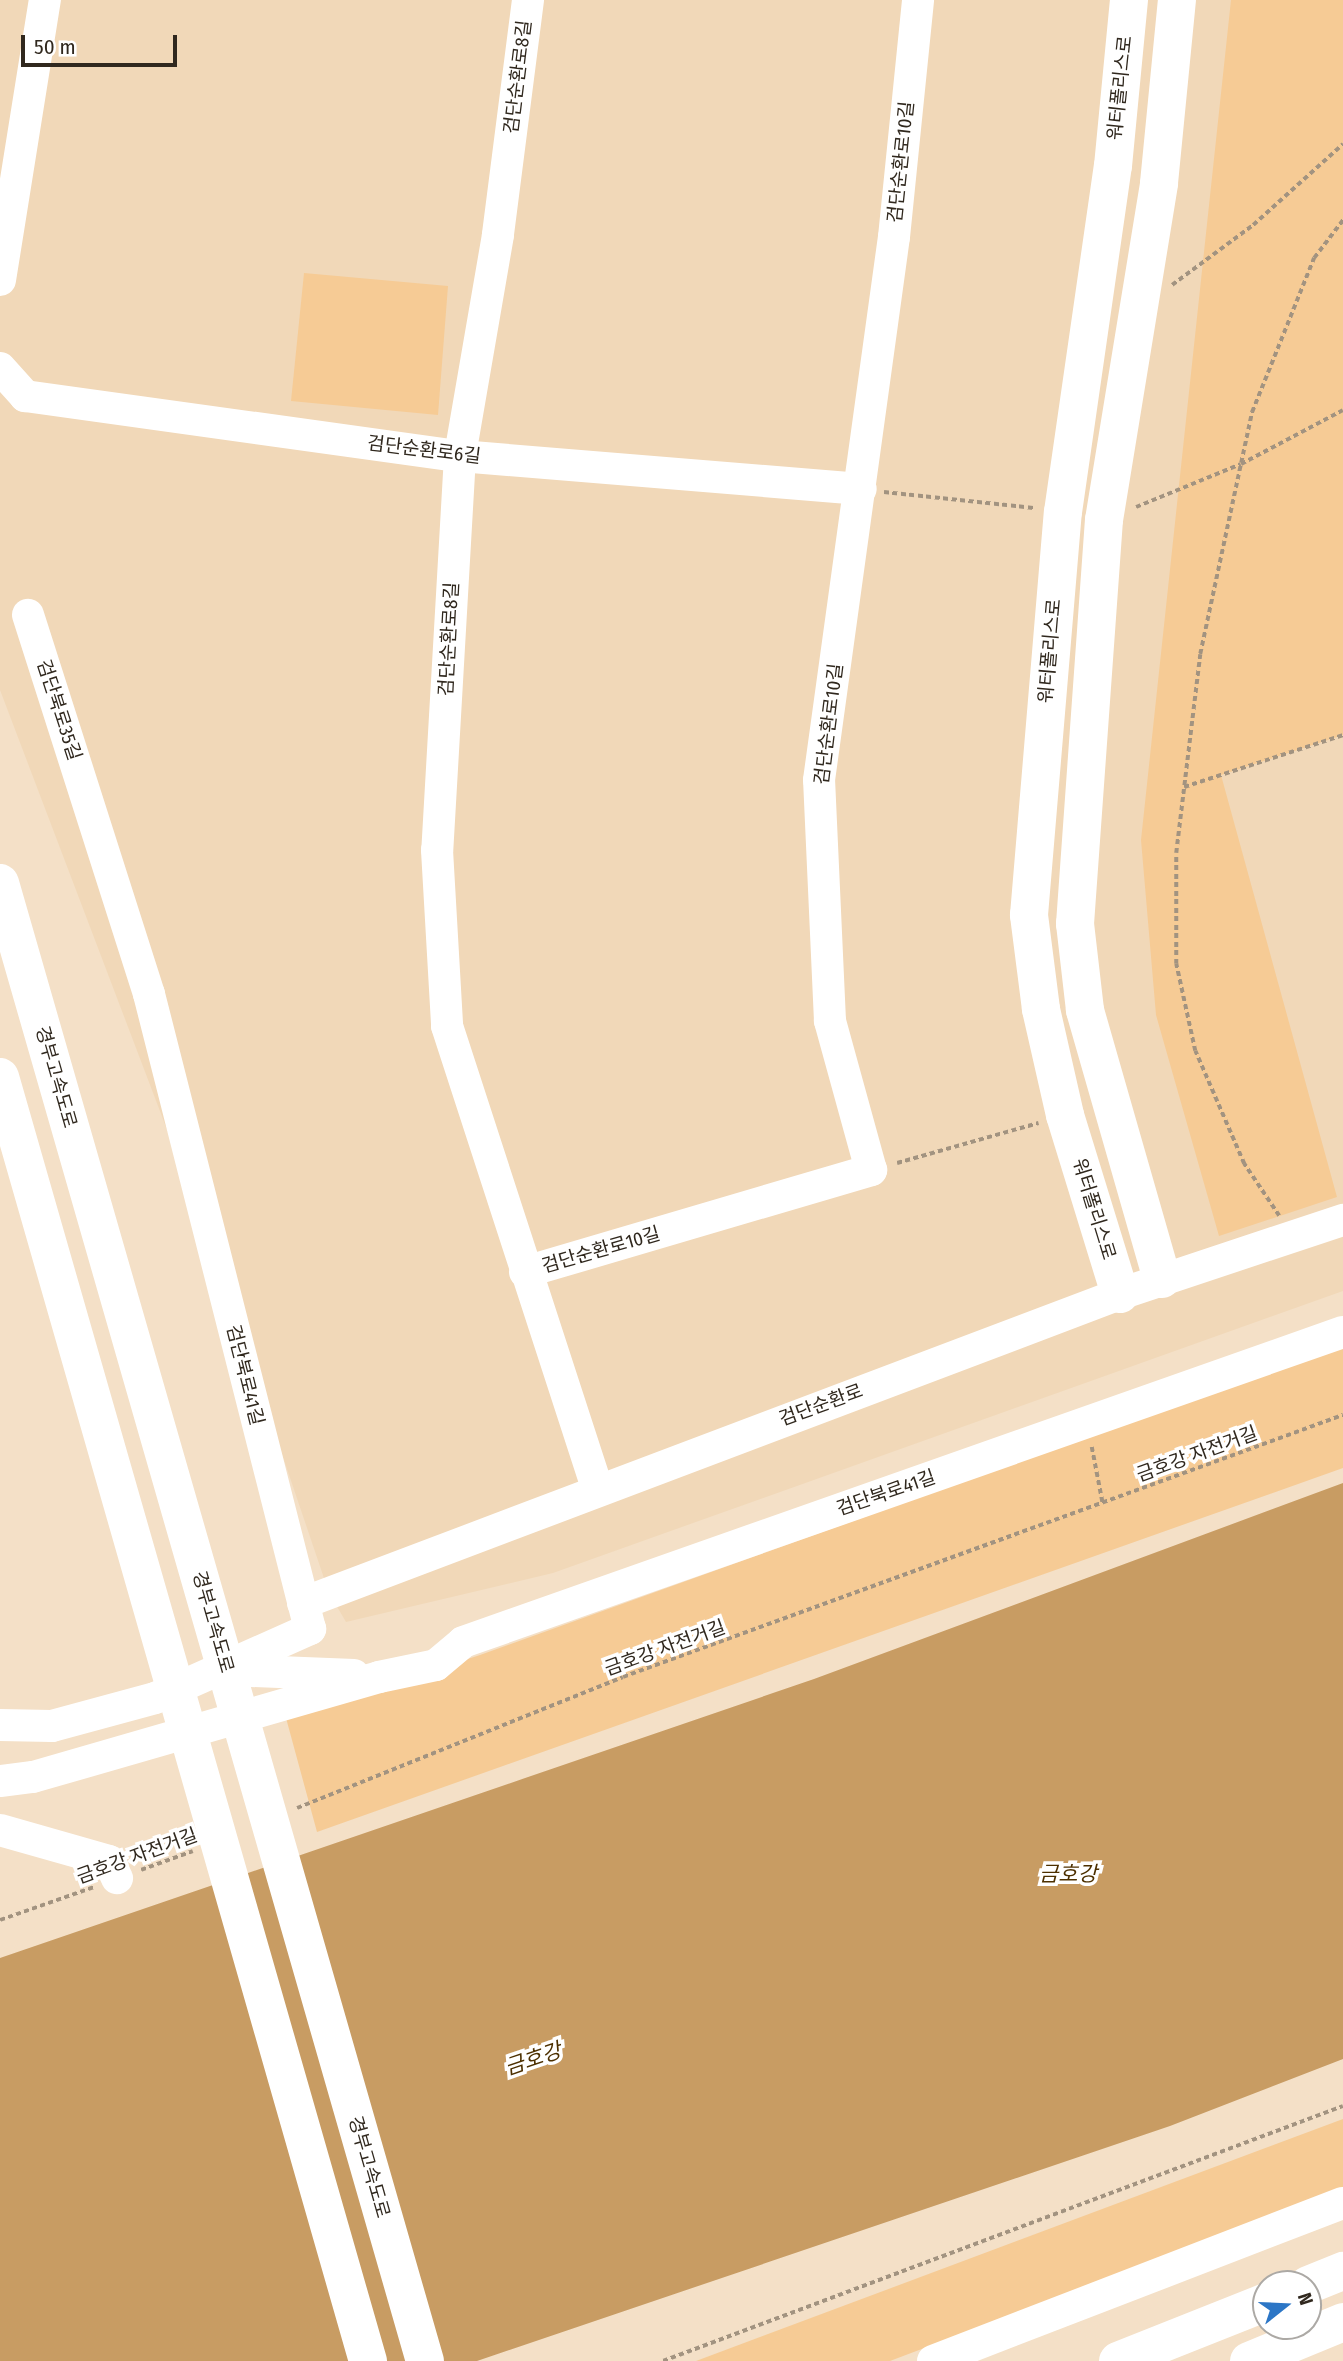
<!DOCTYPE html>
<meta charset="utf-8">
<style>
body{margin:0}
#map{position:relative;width:1343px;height:2361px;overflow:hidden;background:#f4e0c7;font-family:"Fira Sans Condensed","Noto Sans KR",sans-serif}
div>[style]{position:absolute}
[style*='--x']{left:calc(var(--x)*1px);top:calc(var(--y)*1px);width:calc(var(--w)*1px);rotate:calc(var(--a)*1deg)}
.built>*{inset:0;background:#f1d8b8}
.green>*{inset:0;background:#f6cb95}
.water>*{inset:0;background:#c89c63}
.path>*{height:3.5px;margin-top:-1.75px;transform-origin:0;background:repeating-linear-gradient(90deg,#a29380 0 5px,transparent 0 8.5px)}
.minor>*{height:32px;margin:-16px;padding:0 16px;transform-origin:16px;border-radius:16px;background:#fff}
.major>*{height:38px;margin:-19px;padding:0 19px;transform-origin:19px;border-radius:19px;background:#fff}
.highway>*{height:38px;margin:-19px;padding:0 19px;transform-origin:19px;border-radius:19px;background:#fff}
span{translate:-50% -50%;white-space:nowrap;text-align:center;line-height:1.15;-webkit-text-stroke:7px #fff;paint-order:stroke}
.street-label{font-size:19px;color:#30281e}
.water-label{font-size:21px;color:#4d3000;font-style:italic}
.north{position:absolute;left:1252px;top:2270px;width:70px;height:70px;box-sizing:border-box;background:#fff;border:2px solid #aca9a5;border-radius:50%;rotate:72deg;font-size:19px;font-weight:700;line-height:28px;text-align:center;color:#30281e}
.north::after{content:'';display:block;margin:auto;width:24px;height:32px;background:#2c76c6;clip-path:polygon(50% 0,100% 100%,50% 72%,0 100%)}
.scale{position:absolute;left:21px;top:35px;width:156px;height:32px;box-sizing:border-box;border:4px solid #30281e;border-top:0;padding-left:9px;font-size:21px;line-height:24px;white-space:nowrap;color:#30281e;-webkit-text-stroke:5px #fff;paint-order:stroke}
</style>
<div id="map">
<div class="built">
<i style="clip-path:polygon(0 0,1343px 0,1343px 1291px,553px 1573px,346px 1622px,329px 1593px,215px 1256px,0 690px)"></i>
</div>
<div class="green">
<i style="clip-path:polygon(1231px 0,1343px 0,1343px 735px,1221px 775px,1337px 1197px,1219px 1236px,1156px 1015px,1141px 840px)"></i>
<i style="clip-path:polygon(304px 273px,448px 286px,438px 415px,291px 401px)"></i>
<i style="clip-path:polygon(1343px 1345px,1343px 1468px,317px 1832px,286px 1718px,480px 1655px)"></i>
<i style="clip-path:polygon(1343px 2119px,1343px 2189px,890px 2361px,696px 2361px)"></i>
</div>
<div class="water">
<i style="clip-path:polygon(1343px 1483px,1343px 2059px,1170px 2126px,477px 2361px,0 2361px,0 1958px,814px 1679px)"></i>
</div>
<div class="path">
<i style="--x:1172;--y:285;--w:101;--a:-36.5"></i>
<i style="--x:1253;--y:225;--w:121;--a:-42"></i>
<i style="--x:884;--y:492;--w:150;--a:6.1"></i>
<i style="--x:1136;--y:507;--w:113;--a:-22.3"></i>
<i style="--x:1241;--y:464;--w:115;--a:-27.9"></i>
<i style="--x:1184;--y:787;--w:167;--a:-18.1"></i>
<i style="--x:897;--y:1163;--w:147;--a:-15.8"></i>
<i style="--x:1279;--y:1216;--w:63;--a:-123.9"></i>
<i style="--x:1244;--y:1164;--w:123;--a:-113.4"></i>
<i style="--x:1195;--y:1051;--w:89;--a:-102.3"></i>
<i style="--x:1176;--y:964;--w:111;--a:-90"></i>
<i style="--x:1176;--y:853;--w:200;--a:-83.1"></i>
<i style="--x:1200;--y:654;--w:248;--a:-77.9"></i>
<i style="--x:1252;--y:412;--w:166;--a:-68.1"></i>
<i style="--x:1314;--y:258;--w:48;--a:-52.7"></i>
<i style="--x:1092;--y:1447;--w:58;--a:79.1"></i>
<i style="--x:297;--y:1808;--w:351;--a:-21.9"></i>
<i style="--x:623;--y:1677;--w:766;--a:-20"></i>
<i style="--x:141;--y:1870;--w:55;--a:-20.1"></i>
<i style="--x:0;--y:1920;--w:100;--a:-19.3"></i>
<i style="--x:663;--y:2361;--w:726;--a:-20.56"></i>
</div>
<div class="minor">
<i style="--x:528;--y:0;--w:237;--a:97.3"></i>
<i style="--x:498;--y:235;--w:224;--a:99.8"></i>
<i style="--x:460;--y:456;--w:395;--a:93.3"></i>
<i style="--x:437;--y:850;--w:176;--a:86.7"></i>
<i style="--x:447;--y:1026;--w:486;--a:72"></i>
<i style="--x:0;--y:280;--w:284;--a:-80.9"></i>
<i style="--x:0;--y:368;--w:38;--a:48"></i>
<i style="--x:25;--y:396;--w:439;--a:7.9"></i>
<i style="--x:460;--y:456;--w:402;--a:4.7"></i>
<i style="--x:525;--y:1272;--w:361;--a:-16.4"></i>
<i style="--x:871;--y:1170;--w:155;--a:-105.4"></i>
<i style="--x:830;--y:1021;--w:241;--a:-92.6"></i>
<i style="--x:819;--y:780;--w:548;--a:-82.14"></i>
<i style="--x:894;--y:237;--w:238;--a:-84.2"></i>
<i style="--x:303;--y:1603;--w:873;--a:-20.72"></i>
<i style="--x:1120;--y:1294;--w:235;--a:-18.4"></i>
<i style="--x:228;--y:1670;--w:126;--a:2.3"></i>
<i style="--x:0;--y:1725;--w:52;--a:1.1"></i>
<i style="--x:52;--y:1726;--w:107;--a:-15.2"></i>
<i style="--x:155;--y:1698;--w:170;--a:-24"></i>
<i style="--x:310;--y:1629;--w:655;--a:-104.23"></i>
<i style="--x:149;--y:994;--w:398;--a:-107.7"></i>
<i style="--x:0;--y:1781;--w:33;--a:-7"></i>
<i style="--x:33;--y:1777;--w:360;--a:-16.1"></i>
<i style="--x:379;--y:1677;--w:58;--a:-11.9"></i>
<i style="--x:436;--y:1665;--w:35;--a:-40"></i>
<i style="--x:463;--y:1642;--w:933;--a:-19.41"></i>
<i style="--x:0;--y:1830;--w:113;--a:15.9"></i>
<i style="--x:109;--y:1861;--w:19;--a:65"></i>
<i style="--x:933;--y:2361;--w:439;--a:-21.1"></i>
</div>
<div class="major">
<i style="--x:1162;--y:1279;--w:280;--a:-106"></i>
<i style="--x:1085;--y:1010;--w:87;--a:-96.6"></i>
<i style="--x:1075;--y:924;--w:405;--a:-85.9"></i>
<i style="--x:1104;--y:520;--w:341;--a:-80.7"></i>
<i style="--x:1159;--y:183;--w:184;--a:-84.4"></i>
<i style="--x:1120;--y:1294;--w:187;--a:-107.1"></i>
<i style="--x:1065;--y:1115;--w:109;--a:-102.8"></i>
<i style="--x:1041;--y:1009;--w:95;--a:-97.3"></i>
<i style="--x:1029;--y:915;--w:404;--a:-85.2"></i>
<i style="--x:1063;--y:512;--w:350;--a:-81.8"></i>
<i style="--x:1113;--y:166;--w:167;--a:-84.5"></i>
</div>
<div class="highway">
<i style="--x:0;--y:883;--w:1538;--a:73.96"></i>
<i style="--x:0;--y:1077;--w:1336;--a:74.01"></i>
<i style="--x:1308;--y:2285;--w:38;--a:-22"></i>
<i style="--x:1118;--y:2361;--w:159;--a:-21.7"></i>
<i style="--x:1249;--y:2361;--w:102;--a:-22.5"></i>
</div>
<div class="street-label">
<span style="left:518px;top:77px;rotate:-83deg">검단순환로8길</span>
<span style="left:1120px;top:88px;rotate:-84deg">워터폴리스로</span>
<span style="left:901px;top:162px;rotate:-84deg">검단순환로10길</span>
<span style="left:424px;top:450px;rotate:7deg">검단순환로6길</span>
<span style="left:449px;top:639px;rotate:-87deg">검단순환로8길</span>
<span style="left:1050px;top:651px;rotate:-85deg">워터폴리스로</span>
<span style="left:59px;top:710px;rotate:72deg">검단북로35길</span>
<span style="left:829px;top:724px;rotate:-83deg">검단순환로10길</span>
<span style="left:56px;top:1077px;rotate:74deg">경부고속도로</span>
<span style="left:1094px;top:1209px;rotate:73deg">워터폴리스로</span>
<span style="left:601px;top:1250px;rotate:-16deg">검단순환로10길</span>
<span style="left:245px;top:1375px;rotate:76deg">검단북로41길</span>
<span style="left:821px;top:1405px;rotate:-20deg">검단순환로</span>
<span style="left:1197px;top:1454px;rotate:-20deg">금호강 자전거길</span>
<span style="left:886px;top:1493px;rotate:-19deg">검단북로41길</span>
<span style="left:213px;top:1622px;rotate:74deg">경부고속도로</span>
<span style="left:665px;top:1648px;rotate:-20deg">금호강 자전거길</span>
<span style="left:137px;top:1856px;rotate:-20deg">금호강 자전거길</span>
<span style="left:369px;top:2167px;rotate:74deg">경부고속도로</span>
</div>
<div class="water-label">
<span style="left:1068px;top:1874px">금호강</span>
<span style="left:533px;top:2059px;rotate:-19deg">금호강</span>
</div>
<div class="north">N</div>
<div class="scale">50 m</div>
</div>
